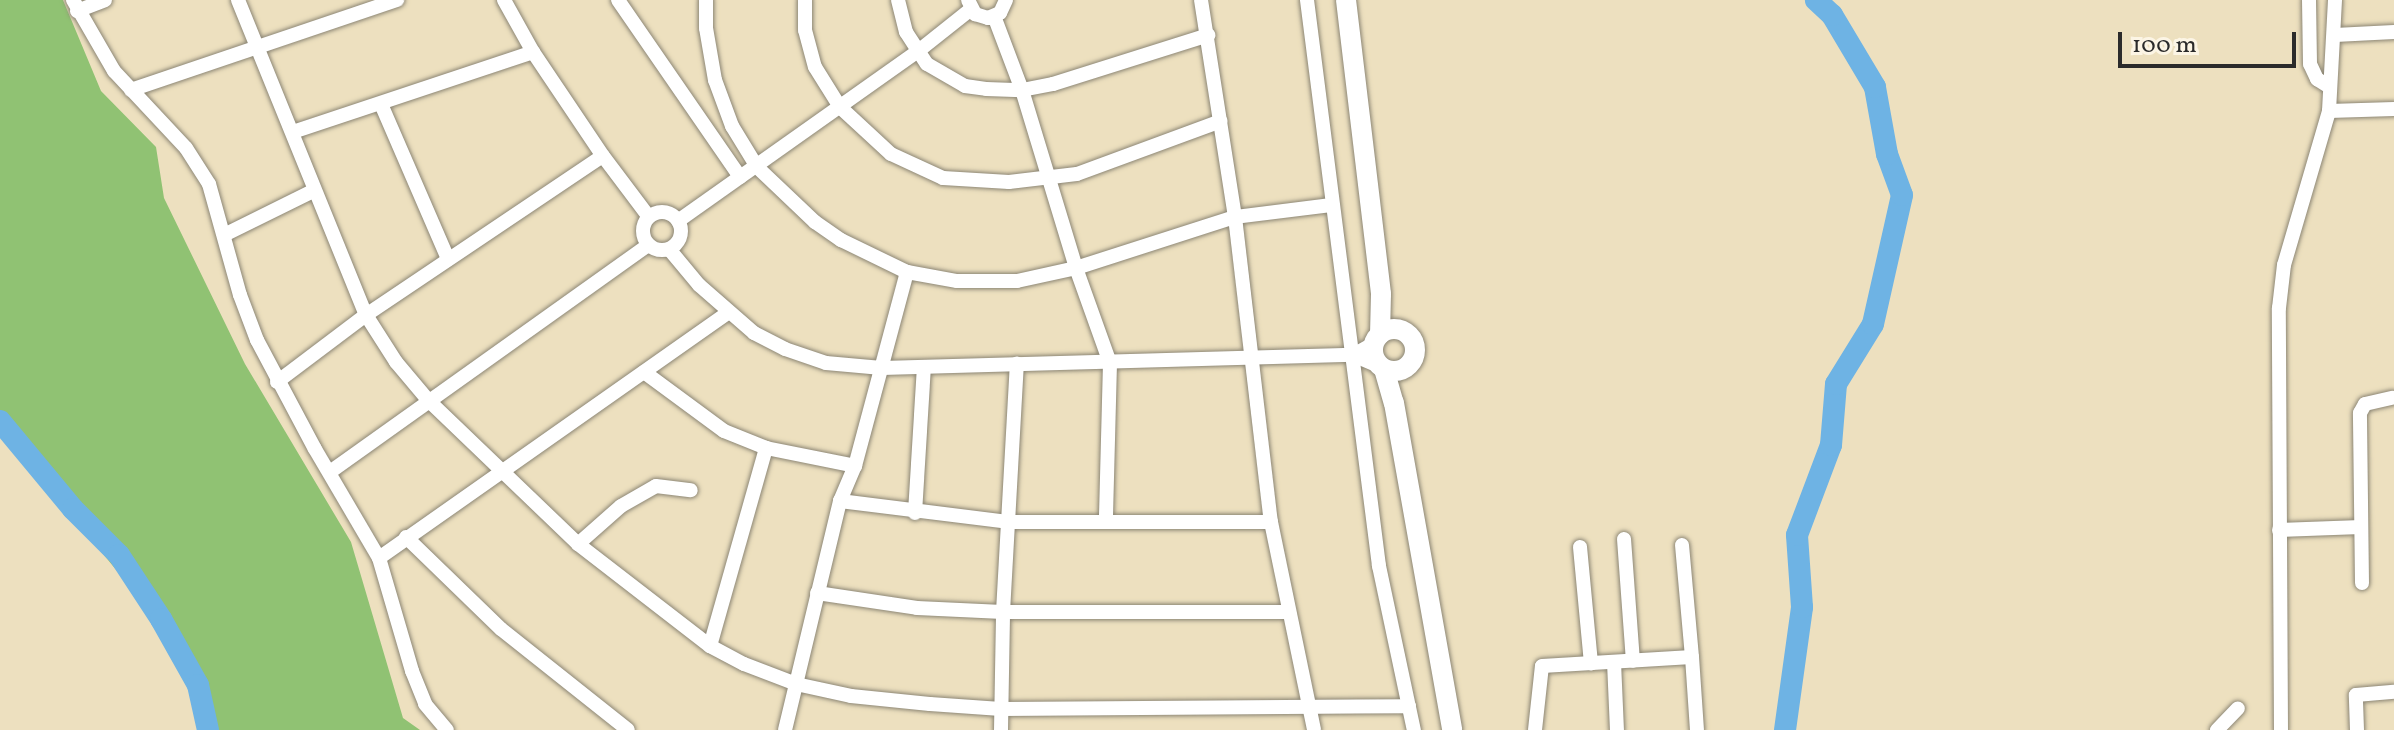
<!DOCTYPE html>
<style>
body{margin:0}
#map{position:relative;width:2394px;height:730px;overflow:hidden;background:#ede0bf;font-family:Vollkorn,serif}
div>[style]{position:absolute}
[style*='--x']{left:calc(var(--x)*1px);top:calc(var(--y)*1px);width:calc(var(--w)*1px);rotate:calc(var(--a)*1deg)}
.green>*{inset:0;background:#90c273}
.river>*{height:22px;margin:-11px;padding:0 11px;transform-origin:11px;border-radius:11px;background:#6eb3e4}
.roads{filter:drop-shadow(0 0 2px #8c8675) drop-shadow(0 0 2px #8c8675)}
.minor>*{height:14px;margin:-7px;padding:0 7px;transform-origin:7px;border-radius:7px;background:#fff}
.minor>.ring{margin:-7px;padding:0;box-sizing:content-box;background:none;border:14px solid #fff;border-radius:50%}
.secondary>*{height:20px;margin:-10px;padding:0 10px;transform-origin:10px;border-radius:10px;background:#fff}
.secondary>.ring{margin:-10px;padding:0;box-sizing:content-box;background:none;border:20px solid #fff;border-radius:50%}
span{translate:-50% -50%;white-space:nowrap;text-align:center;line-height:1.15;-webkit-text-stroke:8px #fcf5e5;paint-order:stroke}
.scale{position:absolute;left:2118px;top:32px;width:178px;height:36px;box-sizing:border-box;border:4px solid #2b2b2b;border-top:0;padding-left:10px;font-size:24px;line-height:28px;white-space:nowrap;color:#2b2b2b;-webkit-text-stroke:6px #fcf5e5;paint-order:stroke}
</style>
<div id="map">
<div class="green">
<i style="clip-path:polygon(0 0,63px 0,101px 91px,156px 147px,164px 198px,245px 364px,351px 542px,403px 718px,420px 730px,211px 730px,141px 600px,0 429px)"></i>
</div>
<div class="river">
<i style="--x:0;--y:421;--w:114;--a:50.3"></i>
<i style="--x:73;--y:509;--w:65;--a:45"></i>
<i style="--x:119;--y:555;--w:77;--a:56.7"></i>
<i style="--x:161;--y:619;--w:76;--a:60.7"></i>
<i style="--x:198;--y:685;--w:46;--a:77.5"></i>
<i style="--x:1785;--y:730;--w:124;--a:-82.1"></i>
<i style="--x:1802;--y:607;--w:72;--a:-94"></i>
<i style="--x:1797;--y:535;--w:96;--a:-69.3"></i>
<i style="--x:1831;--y:445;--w:61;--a:-85.3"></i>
<i style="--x:1836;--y:384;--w:70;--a:-58.3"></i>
<i style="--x:1873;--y:324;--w:132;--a:-77.3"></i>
<i style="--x:1902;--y:195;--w:44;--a:-110.1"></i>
<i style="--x:1887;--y:154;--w:68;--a:-100.2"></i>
<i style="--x:1875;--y:87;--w:84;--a:-120.8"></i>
<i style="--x:1832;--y:15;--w:22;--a:-137"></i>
</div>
<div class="roads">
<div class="minor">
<i style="--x:73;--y:0;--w:82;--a:60"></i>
<i style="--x:114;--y:71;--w:105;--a:46.9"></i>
<i style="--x:186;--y:148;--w:43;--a:57.4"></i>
<i style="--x:209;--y:184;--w:115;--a:74.4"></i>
<i style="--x:240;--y:295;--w:48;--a:69.3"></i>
<i style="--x:257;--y:340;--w:123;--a:62"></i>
<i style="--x:315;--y:449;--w:126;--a:59.6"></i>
<i style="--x:379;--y:558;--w:118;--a:73.7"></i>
<i style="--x:412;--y:671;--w:35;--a:68"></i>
<i style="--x:425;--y:704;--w:34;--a:50"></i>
<i style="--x:238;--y:0;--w:340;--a:67.9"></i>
<i style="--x:366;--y:315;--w:56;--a:57.4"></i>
<i style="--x:396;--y:362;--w:50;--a:49.9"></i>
<i style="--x:428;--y:400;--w:208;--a:43.8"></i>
<i style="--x:578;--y:544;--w:167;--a:37.7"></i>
<i style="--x:710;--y:646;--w:38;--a:28"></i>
<i style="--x:744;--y:664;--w:56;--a:21"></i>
<i style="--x:796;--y:684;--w:56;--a:12.3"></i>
<i style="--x:851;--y:696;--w:79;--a:5.8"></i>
<i style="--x:930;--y:704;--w:71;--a:4"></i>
<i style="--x:1001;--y:709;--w:408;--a:-0.4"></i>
<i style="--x:504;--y:0;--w:60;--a:60.9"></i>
<i style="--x:533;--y:52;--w:125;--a:56.1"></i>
<i style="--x:603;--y:156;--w:76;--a:53"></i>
<i style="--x:618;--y:0;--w:215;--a:55.4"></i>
<i style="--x:706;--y:0;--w:28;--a:90"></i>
<i style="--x:706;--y:28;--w:53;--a:80.2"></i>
<i style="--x:715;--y:80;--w:49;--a:69.7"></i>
<i style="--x:732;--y:126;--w:48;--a:58.6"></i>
<i style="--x:757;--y:167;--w:80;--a:43.5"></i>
<i style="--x:815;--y:222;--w:32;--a:35"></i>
<i style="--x:841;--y:240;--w:73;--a:25.9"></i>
<i style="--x:907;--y:272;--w:51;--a:10.2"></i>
<i style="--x:957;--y:281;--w:60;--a:0"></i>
<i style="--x:1017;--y:281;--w:60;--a:-12.4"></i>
<i style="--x:1076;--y:268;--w:167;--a:-17.8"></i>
<i style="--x:1235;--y:217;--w:98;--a:-7.1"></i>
<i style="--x:805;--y:0;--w:30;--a:90"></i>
<i style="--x:805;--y:30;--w:38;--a:75"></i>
<i style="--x:815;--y:67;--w:47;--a:58"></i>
<i style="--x:840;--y:107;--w:69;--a:42.7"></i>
<i style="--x:891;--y:154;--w:57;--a:24.8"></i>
<i style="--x:943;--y:178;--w:66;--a:3.5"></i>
<i style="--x:1009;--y:182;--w:68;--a:-6.7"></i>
<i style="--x:1077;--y:174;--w:153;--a:-20.2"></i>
<i style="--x:898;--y:0;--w:33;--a:76"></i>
<i style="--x:906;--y:32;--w:38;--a:57"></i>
<i style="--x:927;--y:64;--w:44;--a:30.1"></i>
<i style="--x:965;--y:86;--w:21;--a:8"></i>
<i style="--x:986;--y:89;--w:36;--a:2"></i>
<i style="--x:1022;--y:90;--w:32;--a:-11"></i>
<i style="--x:1053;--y:84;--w:163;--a:-17.5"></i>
<i style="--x:968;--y:0;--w:16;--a:63"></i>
<i style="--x:975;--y:14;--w:14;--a:17"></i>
<i style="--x:988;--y:18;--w:13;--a:-23"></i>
<i style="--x:1000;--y:13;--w:14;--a:-65"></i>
<i style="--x:1201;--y:0;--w:220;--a:81.1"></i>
<i style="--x:1235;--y:217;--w:307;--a:83.3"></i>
<i style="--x:1271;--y:522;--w:212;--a:78.3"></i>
<i style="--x:1307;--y:0;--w:571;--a:82.75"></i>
<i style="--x:1379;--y:566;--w:168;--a:78"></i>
<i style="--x:2309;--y:0;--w:64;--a:89.1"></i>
<i style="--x:2310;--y:64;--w:17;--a:65"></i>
<i style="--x:2317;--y:79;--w:15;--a:32"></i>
<i style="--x:77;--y:11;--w:30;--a:-21"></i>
<i style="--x:994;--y:16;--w:79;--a:69.3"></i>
<i style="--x:1022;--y:90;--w:186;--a:73.1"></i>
<i style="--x:1076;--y:268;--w:101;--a:70.3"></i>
<i style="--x:1110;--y:363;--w:156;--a:91.5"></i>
<i style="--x:2335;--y:35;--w:59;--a:-2.9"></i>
<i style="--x:131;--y:90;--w:281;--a:-18.7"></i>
<i style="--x:381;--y:104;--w:169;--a:66.6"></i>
<i style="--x:2329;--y:111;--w:65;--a:-1.8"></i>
<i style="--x:293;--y:132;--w:253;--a:-18.4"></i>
<i class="ring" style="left:643px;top:212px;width:24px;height:24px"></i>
<i style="--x:678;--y:221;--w:293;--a:-35.3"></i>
<i style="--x:917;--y:52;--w:69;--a:-38.5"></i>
<i style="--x:224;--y:235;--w:99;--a:-26.3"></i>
<i style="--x:669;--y:249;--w:47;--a:50.2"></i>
<i style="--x:699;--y:285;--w:73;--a:41.1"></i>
<i style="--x:754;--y:333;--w:35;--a:27"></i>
<i style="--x:785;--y:349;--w:43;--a:18.9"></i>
<i style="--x:826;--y:363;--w:56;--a:5.1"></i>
<i style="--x:882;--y:368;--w:471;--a:-1.6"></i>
<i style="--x:1353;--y:355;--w:28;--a:23"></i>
<i style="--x:1353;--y:355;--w:23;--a:-29"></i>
<i style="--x:644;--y:372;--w:99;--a:36.4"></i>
<i style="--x:724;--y:431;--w:45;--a:22"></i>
<i style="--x:766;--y:448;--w:91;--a:11.4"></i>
<i style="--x:277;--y:382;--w:111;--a:-37"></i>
<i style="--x:366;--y:315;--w:285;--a:-33.9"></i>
<i style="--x:330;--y:472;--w:391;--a:-35.5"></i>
<i style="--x:840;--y:501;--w:169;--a:7.1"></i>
<i style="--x:1008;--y:522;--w:263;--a:0"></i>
<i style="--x:915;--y:513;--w:146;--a:-86.5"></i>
<i style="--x:2279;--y:530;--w:82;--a:-2.1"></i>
<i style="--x:406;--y:537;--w:132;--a:44.1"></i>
<i style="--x:501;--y:629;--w:162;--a:38.5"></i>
<i style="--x:1624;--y:539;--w:122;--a:85.8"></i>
<i style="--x:578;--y:544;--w:57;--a:-41.5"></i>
<i style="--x:621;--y:506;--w:40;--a:-29.7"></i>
<i style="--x:656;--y:486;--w:35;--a:7"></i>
<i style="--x:1682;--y:545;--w:112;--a:84.9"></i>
<i style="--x:1580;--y:547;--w:117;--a:84.6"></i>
<i style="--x:379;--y:558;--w:426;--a:-35.1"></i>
<i style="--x:2362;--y:583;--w:170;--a:-90.7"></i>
<i style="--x:2360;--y:413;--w:10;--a:-61"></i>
<i style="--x:2365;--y:404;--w:28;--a:-13"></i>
<i style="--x:817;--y:593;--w:101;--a:8.5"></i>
<i style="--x:917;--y:608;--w:86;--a:2.7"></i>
<i style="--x:1003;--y:612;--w:284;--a:0"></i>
<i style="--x:710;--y:646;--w:206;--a:-74.2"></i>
<i style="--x:1614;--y:662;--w:68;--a:87.5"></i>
<i style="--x:785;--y:730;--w:236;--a:-76.5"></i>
<i style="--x:840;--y:501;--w:38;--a:-67"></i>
<i style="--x:855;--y:466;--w:201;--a:-75"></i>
<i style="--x:1001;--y:730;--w:118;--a:-89"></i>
<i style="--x:1003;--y:612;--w:249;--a:-86.8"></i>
<i style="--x:1535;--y:730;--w:64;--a:-83.8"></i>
<i style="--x:1542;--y:666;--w:150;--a:-3.4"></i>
<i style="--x:1692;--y:657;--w:73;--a:86.1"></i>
<i style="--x:2217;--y:730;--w:30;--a:-46"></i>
<i style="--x:2281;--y:730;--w:422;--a:-90.3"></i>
<i style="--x:2279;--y:308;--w:43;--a:-83.4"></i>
<i style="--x:2284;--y:265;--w:160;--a:-73.7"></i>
<i style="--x:2329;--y:111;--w:111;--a:-86.9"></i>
<i style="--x:2357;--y:730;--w:35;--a:-92"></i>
<i style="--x:2356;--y:695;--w:38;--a:-5"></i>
</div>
<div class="secondary">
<i style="--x:1346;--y:0;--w:296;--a:83.2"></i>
<i style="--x:1381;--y:294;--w:40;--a:91.4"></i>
<i class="ring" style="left:1373px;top:329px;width:22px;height:22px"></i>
<i style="--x:1384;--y:369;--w:35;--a:74"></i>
<i style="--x:1394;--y:403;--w:332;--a:79.9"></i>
</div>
</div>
<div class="scale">100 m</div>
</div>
